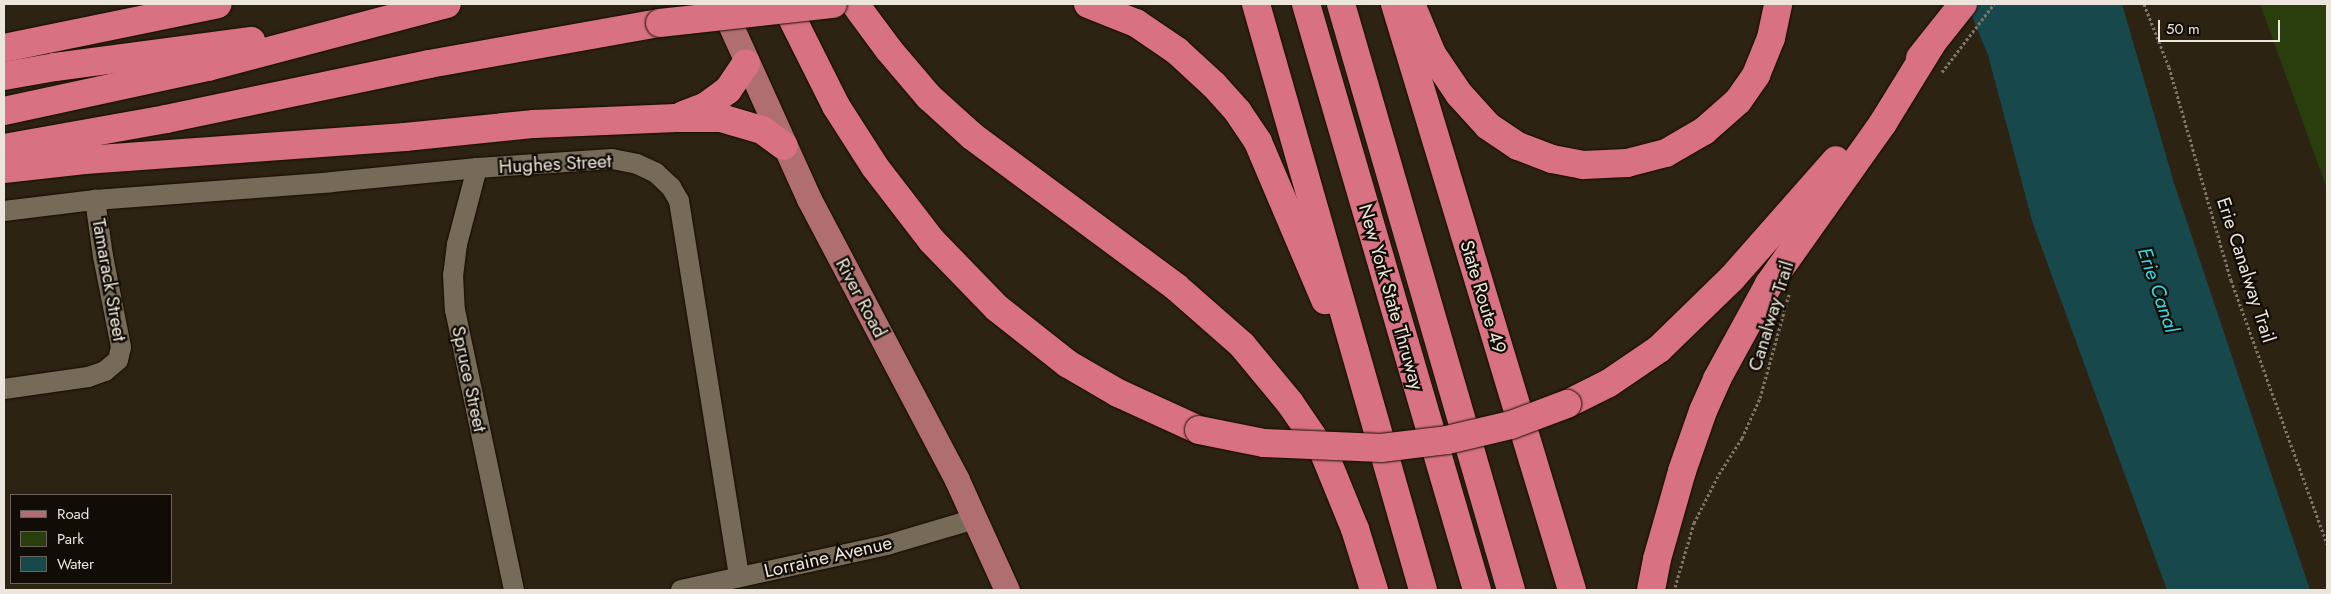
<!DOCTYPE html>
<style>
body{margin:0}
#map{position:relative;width:2331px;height:594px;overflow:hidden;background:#2d2313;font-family:Jost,sans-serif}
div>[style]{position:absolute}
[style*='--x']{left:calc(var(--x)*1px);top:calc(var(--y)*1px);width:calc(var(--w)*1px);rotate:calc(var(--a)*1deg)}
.green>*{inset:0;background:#2a3d0d}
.water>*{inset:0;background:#17484c}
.path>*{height:3px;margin-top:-1.5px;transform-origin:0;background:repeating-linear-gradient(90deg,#7f7669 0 2.5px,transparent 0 5px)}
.roads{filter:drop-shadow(0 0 1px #150c01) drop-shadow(0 0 1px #150c01)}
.minor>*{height:20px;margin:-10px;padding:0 10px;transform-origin:10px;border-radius:10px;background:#766a58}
.major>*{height:25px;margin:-12.5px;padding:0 12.5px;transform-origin:12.5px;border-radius:12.5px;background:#b16e71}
.highway>*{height:28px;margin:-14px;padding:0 14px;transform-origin:14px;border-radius:14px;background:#d87182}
.bridges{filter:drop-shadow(0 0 1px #150c01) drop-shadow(0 0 1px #150c01)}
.highway-bridge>*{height:28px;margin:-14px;padding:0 14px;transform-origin:14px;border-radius:14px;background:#d87182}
span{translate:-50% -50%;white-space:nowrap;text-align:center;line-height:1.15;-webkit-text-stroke:4.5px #110d06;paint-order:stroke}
.street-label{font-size:19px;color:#ece5db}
.water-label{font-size:20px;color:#33d7e4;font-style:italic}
.frame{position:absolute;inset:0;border:5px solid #ece5db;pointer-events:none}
.legend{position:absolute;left:10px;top:494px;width:162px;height:90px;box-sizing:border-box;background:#110d06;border:1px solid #69635b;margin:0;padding:6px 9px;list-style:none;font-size:15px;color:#ece5db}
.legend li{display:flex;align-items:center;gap:10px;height:25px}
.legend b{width:25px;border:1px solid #69635b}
.scale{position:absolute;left:2158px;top:20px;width:122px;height:22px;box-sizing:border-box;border:2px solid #ece5db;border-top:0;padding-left:6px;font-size:15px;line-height:18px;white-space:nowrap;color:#ece5db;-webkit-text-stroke:4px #110d06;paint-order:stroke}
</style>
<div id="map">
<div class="green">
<i style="clip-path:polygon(2260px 4px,2327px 4px,2327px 189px)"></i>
</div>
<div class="water">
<i style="clip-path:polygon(1967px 4px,2122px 4px,2174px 183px,2310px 590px,2167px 590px,2033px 224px,1988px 55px)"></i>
</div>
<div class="path">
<i style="--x:2144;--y:4;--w:68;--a:68.4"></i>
<i style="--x:2169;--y:67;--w:222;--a:73.8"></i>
<i style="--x:2231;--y:280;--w:281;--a:70"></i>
<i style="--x:1942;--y:72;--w:86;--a:-52.6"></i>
<i style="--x:1675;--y:587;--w:67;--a:-73.5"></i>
<i style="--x:1694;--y:523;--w:55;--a:-63"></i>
<i style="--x:1719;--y:474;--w:43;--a:-57.4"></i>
<i style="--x:1742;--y:438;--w:44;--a:-65.8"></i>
<i style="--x:1760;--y:398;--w:108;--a:-74.4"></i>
</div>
<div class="roads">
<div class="minor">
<i style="--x:477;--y:168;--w:79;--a:104.7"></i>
<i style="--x:457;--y:244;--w:31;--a:97"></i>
<i style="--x:453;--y:275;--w:35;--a:87"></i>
<i style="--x:455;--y:310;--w:286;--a:78.1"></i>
<i style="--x:4;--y:211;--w:92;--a:-6.9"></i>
<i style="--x:95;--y:200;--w:238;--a:-4.3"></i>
<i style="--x:332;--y:182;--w:146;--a:-5.5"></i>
<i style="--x:477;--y:168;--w:135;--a:-3.8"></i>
<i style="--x:612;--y:159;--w:25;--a:11"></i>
<i style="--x:637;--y:164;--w:21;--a:25"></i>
<i style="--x:656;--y:173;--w:21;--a:43"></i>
<i style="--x:671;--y:187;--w:16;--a:60"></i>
<i style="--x:679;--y:201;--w:381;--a:80.9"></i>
<i style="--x:4;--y:389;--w:85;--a:-8.1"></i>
<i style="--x:88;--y:377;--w:18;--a:-19"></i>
<i style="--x:105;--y:371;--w:17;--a:-40"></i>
<i style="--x:118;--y:360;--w:13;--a:-77"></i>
<i style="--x:121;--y:347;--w:93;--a:-101.2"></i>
<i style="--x:103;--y:256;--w:57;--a:-98.1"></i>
<i style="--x:681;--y:590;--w:211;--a:-12.3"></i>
<i style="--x:887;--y:545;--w:92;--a:-16.5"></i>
</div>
<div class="major">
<i style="--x:721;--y:4;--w:214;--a:65.7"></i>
<i style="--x:809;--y:199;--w:318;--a:62.2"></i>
<i style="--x:957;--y:480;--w:121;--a:65.6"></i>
</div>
<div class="highway">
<i style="--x:785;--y:4;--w:114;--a:63.4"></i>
<i style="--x:836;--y:106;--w:72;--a:57.4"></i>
<i style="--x:875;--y:167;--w:93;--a:52.4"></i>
<i style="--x:932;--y:241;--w:93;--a:45.9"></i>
<i style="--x:997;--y:308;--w:90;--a:38.3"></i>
<i style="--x:1068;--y:364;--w:58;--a:30.1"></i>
<i style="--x:1118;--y:393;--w:89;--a:24.6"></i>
<i style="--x:855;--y:4;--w:57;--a:53.5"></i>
<i style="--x:889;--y:50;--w:62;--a:49.6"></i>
<i style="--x:929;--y:97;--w:58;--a:42.2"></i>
<i style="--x:972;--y:136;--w:254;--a:36.5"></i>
<i style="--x:1176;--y:287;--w:88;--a:41.3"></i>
<i style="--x:1242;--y:345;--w:75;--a:50.4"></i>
<i style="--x:1290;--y:403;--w:60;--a:55.8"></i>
<i style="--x:1324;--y:453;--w:82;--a:67.8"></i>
<i style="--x:1355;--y:529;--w:64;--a:72.7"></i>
<i style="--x:1088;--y:4;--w:52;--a:21.6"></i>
<i style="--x:1136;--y:23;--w:50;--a:34.3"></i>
<i style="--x:1177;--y:51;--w:50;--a:42.6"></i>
<i style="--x:1214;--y:85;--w:36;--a:48"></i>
<i style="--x:1238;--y:112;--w:36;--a:56"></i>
<i style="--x:1258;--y:142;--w:172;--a:67"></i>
<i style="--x:1256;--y:4;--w:609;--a:74.09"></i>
<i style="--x:1306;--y:4;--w:610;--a:73.73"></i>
<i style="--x:1341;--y:4;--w:610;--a:73.82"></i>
<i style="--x:1395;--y:4;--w:612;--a:73.19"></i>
<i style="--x:1411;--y:4;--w:54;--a:67.2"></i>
<i style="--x:1432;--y:54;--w:48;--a:56"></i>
<i style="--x:1459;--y:94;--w:43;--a:47.8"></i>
<i style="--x:1488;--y:126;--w:36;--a:34"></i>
<i style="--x:1518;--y:146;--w:36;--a:21"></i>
<i style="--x:1552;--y:159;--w:32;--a:11"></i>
<i style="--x:1583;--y:165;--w:44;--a:-2.6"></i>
<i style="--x:1627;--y:163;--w:40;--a:-14.4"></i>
<i style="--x:1666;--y:153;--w:44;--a:-30.1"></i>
<i style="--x:1704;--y:131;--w:45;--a:-41.4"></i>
<i style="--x:1738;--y:101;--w:32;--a:-55"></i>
<i style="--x:1756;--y:75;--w:40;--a:-68"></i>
<i style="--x:1771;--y:38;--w:35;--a:-78"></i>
<i style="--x:4;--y:48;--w:218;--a:-11.6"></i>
<i style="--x:1920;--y:58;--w:69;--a:-51.5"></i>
<i style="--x:4;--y:76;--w:52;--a:-10"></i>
<i style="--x:55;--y:67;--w:198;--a:-7.6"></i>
<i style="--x:4;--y:111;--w:209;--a:-12.2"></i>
<i style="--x:208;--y:67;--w:247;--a:-14.8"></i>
<i style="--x:683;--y:115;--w:25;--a:-21"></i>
<i style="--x:706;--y:106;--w:27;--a:-36"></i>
<i style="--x:728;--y:90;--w:32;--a:-56"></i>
<i style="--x:4;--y:148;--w:165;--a:-10.1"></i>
<i style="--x:166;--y:119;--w:269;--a:-11.8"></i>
<i style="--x:429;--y:64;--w:235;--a:-10.1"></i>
<i style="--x:4;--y:169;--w:81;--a:-6.3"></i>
<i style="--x:85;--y:160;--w:321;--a:-4.1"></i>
<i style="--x:405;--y:137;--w:130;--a:-5.8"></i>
<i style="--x:534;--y:124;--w:142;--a:-2.4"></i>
<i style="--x:676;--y:118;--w:45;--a:0"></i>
<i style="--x:721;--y:118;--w:43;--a:16.3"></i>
<i style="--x:762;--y:130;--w:27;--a:36"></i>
<i style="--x:1567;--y:404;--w:47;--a:-26.6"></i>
<i style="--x:1609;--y:383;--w:60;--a:-34.2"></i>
<i style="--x:1659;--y:349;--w:102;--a:-44.2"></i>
<i style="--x:1732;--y:278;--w:157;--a:-48.6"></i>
<i style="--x:1651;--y:590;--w:32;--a:-79"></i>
<i style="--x:1657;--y:559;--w:91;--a:-74.1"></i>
<i style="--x:1682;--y:471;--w:64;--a:-70.7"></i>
<i style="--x:1703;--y:411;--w:35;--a:-66"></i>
<i style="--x:1717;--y:379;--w:108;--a:-61.3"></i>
<i style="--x:1769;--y:284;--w:197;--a:-54.7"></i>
<i style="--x:1883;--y:123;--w:92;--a:-58.4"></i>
</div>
</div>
<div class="bridges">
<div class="highway-bridge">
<i style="--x:660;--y:23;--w:174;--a:-6.3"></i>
<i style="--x:1199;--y:430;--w:66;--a:11.3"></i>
<i style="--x:1264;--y:443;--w:117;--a:2.4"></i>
<i style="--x:1381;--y:448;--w:66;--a:-6.9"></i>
<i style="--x:1447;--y:440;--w:66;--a:-13.2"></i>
<i style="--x:1511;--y:425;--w:60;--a:-20.6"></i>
</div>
</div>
<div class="street-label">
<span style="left:555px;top:164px;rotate:-3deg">Hughes Street</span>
<span style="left:2246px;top:270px;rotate:72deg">Erie Canalway Trail</span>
<span style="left:109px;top:280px;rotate:80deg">Tamarack Street</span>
<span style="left:1391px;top:297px;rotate:74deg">New York State Thruway</span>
<span style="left:1483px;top:297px;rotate:73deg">State Route 49</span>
<span style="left:861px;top:298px;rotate:62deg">River Road</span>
<span style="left:1771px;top:316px;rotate:-73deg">Canalway Trail</span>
<span style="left:469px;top:379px;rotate:78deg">Spruce Street</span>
<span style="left:828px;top:557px;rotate:-13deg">Lorraine Avenue</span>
</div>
<div class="water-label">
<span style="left:2158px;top:290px;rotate:71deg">Erie Canal</span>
</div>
<div class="frame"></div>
<ul class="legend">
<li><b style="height:6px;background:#b16e71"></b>Road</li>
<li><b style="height:14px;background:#2a3d0d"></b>Park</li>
<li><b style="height:14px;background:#17484c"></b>Water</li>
</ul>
<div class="scale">50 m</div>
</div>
